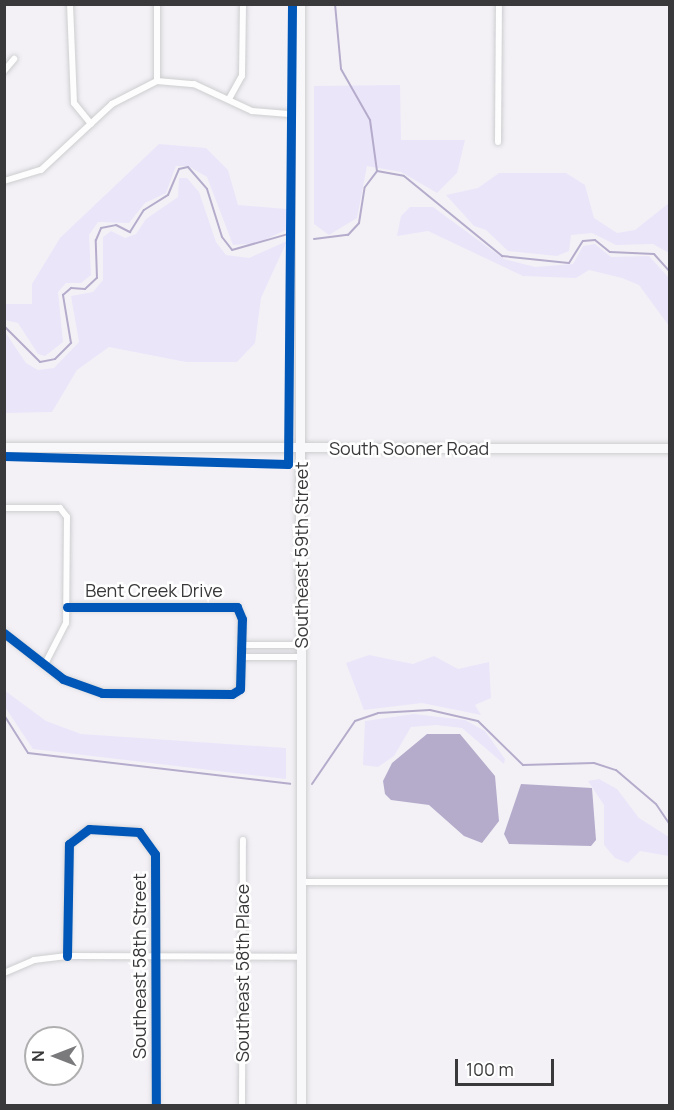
<!DOCTYPE html>
<style>
body{margin:0}
#map{position:relative;width:674px;height:1110px;overflow:hidden;background:#f3f1f6;font-family:Manrope,sans-serif}
div>[style]{position:absolute}
[style*='--x']{left:calc(var(--x)*1px);top:calc(var(--y)*1px);width:calc(var(--w)*1px);rotate:calc(var(--a)*1deg)}
.green>*{inset:0;background:#ebe5fa}
.water>*{inset:0;background:#b5accc}
.stream>*{height:2px;margin:-1px;padding:0 1px;transform-origin:1px;border-radius:1px;background:#b5accc}
.roads{filter:drop-shadow(0 0 2px #cdcdcf) drop-shadow(0 0 2px #cdcdcf)}
.minor>*{height:6px;margin:-3px;padding:0 3px;transform-origin:3px;border-radius:3px;background:#fdfdfe}
.secondary>*{height:9px;margin:-4.5px;padding:0 4.5px;transform-origin:4.5px;border-radius:4.5px;background:#f8f8fa}
.cycleway>*{height:9px;margin:-4.5px;padding:0 4.5px;transform-origin:4.5px;border-radius:4.5px;background:#0057b8}
span{translate:-50% -50%;white-space:nowrap;text-align:center;line-height:1.15;-webkit-text-stroke:5px #fff;paint-order:stroke}
.street-label{font-size:18px;color:#39383a}
.frame{position:absolute;inset:0;border:6px solid #39383a;pointer-events:none}
.north{position:absolute;left:24px;top:1026px;width:60px;height:60px;box-sizing:border-box;background:#fff;border:2px solid #b0afb0;border-radius:50%;rotate:270deg;font-size:16px;font-weight:700;line-height:24px;text-align:center;color:#39383a}
.north::after{content:'';display:block;margin:auto;width:21px;height:27px;background:#7a797c;clip-path:polygon(50% 0,100% 100%,50% 72%,0 100%)}
.scale{position:absolute;left:455px;top:1059px;width:99px;height:27px;box-sizing:border-box;border:3px solid #39383a;border-top:0;padding-left:8px;font-size:18px;line-height:21px;white-space:nowrap;color:#39383a;-webkit-text-stroke:4px #fff;paint-order:stroke}
</style>
<div id="map">
<div class="green">
<i style="clip-path:polygon(400px 85px,401px 140px,465px 140px,457px 173px,437px 193px,401px 172px,367px 166px,357px 218px,329px 235px,314px 224px,314px 86px)"></i>
<i style="clip-path:polygon(159px 144px,206px 148px,228px 170px,238px 205px,287px 209px,288px 229px,258px 243px,233px 245px,207px 177px,188px 166px,176px 166px,166px 193px,145px 203px,129px 223px,98px 222px,89px 235px,91px 275px,81px 283px,66px 283px,58px 292px,63px 342px,45px 356px,38px 354px,18px 323px,5px 320px,5px 304px,32px 304px,32px 284px,60px 238px)"></i>
<i style="clip-path:polygon(499px 173px,566px 173px,585px 185px,594px 218px,617px 233px,635px 230px,669px 203px,669px 253px,653px 244px,616px 245px,592px 233px,571px 235px,569px 251px,557px 256px,508px 251px,486px 230px,474px 226px,446px 195px,478px 188px)"></i>
<i style="clip-path:polygon(179px 178px,187px 178px,199px 192px,216px 242px,226px 255px,249px 258px,287px 241px,261px 298px,255px 343px,237px 362px,186px 362px,109px 347px,77px 370px,52px 412px,5px 413px,5px 332px,26px 363px,38px 370px,54px 368px,79px 342px,71px 296px,93px 292px,103px 280px,103px 237px,111px 231px,125px 238px,136px 234px,146px 219px,178px 197px)"></i>
<i style="clip-path:polygon(410px 207px,433px 207px,504px 259px,535px 267px,573px 264px,583px 246px,595px 244px,611px 257px,649px 256px,669px 278px,669px 326px,639px 285px,622px 278px,589px 270px,576px 278px,523px 276px,428px 231px,397px 236px,401px 216px)"></i>
<i style="clip-path:polygon(369px 655px,413px 664px,434px 656px,458px 669px,489px 662px,491px 698px,475px 705px,481px 715px,422px 703px,364px 710px,346px 663px)"></i>
<i style="clip-path:polygon(4px 690px,46px 721px,81px 734px,286px 748px,286px 779px,33px 749px,5px 707px)"></i>
<i style="clip-path:polygon(414px 714px,465px 720px,485px 731px,505px 759px,504px 764px,462px 728px,436px 725px,411px 727px,394px 756px,378px 767px,363px 765px,365px 721px)"></i>
<i style="clip-path:polygon(599px 779px,617px 789px,639px 818px,669px 837px,669px 856px,640px 851px,628px 863px,615px 858px,604px 845px,604px 805px,588px 781px)"></i>
</div>
<div class="water">
<i style="clip-path:polygon(427px 734px,460px 734px,495px 776px,499px 821px,482px 843px,464px 836px,429px 805px,391px 800px,385px 794px,383px 781px,392px 763px)"></i>
<i style="clip-path:polygon(521px 784px,592px 788px,596px 840px,591px 846px,509px 844px,504px 834px)"></i>
</div>
<div class="stream">
<i style="--x:335;--y:4;--w:65;--a:84.7"></i>
<i style="--x:341;--y:69;--w:59;--a:60.4"></i>
<i style="--x:370;--y:120;--w:51;--a:82.2"></i>
<i style="--x:377;--y:171;--w:27;--a:10"></i>
<i style="--x:404;--y:176;--w:127;--a:39.2"></i>
<i style="--x:502;--y:256;--w:67;--a:6"></i>
<i style="--x:569;--y:263;--w:26;--a:-58"></i>
<i style="--x:583;--y:241;--w:12;--a:-5"></i>
<i style="--x:595;--y:240;--w:19;--a:39"></i>
<i style="--x:610;--y:252;--w:44;--a:2.6"></i>
<i style="--x:654;--y:254;--w:24;--a:48"></i>
<i style="--x:314;--y:239;--w:34;--a:-7"></i>
<i style="--x:348;--y:235;--w:16;--a:-47"></i>
<i style="--x:359;--y:223;--w:36;--a:-81"></i>
<i style="--x:365;--y:187;--w:20;--a:-53"></i>
<i style="--x:4;--y:326;--w:51;--a:45"></i>
<i style="--x:40;--y:362;--w:15;--a:-11"></i>
<i style="--x:55;--y:359;--w:23;--a:-45"></i>
<i style="--x:71;--y:343;--w:49;--a:-99.5"></i>
<i style="--x:63;--y:295;--w:11;--a:-41"></i>
<i style="--x:71;--y:288;--w:14;--a:4"></i>
<i style="--x:85;--y:289;--w:16;--a:-43"></i>
<i style="--x:97;--y:278;--w:38;--a:-92"></i>
<i style="--x:96;--y:240;--w:13;--a:-67"></i>
<i style="--x:101;--y:228;--w:15;--a:-11"></i>
<i style="--x:116;--y:225;--w:16;--a:27"></i>
<i style="--x:130;--y:232;--w:26;--a:-58"></i>
<i style="--x:144;--y:210;--w:28;--a:-32"></i>
<i style="--x:168;--y:195;--w:28;--a:-67"></i>
<i style="--x:179;--y:169;--w:9;--a:-13"></i>
<i style="--x:188;--y:167;--w:29;--a:49"></i>
<i style="--x:207;--y:189;--w:50;--a:72.6"></i>
<i style="--x:222;--y:237;--w:16;--a:52"></i>
<i style="--x:232;--y:250;--w:58;--a:-15.9"></i>
<i style="--x:4;--y:715;--w:45;--a:57.7"></i>
<i style="--x:28;--y:753;--w:264;--a:6.7"></i>
<i style="--x:312;--y:784;--w:76;--a:-55.7"></i>
<i style="--x:355;--y:721;--w:24;--a:-19"></i>
<i style="--x:378;--y:713;--w:52;--a:-3.3"></i>
<i style="--x:430;--y:710;--w:49;--a:12.9"></i>
<i style="--x:478;--y:721;--w:63;--a:44.4"></i>
<i style="--x:523;--y:765;--w:71;--a:-1.6"></i>
<i style="--x:594;--y:763;--w:23;--a:18"></i>
<i style="--x:616;--y:770;--w:52;--a:40.4"></i>
<i style="--x:656;--y:804;--w:25;--a:56"></i>
</div>
<div class="roads">
<div class="minor">
<i style="--x:70;--y:4;--w:99;--a:87.7"></i>
<i style="--x:74;--y:103;--w:27;--a:51"></i>
<i style="--x:157;--y:4;--w:77;--a:90"></i>
<i style="--x:4;--y:71;--w:16;--a:-50"></i>
<i style="--x:229;--y:99;--w:26;--a:-61"></i>
<i style="--x:242;--y:76;--w:72;--a:-89.2"></i>
<i style="--x:498;--y:142;--w:138;--a:-89.6"></i>
<i style="--x:4;--y:181;--w:39;--a:-17"></i>
<i style="--x:41;--y:170;--w:97;--a:-42.9"></i>
<i style="--x:112;--y:104;--w:51;--a:-27.1"></i>
<i style="--x:157;--y:81;--w:37;--a:5"></i>
<i style="--x:194;--y:84;--w:64;--a:25"></i>
<i style="--x:252;--y:111;--w:49;--a:4.7"></i>
<i style="--x:4;--y:508;--w:56;--a:0"></i>
<i style="--x:60;--y:508;--w:11;--a:52"></i>
<i style="--x:67;--y:517;--w:106;--a:90.5"></i>
<i style="--x:66;--y:623;--w:46;--a:117.1"></i>
<i style="--x:4;--y:633;--w:75;--a:37.9"></i>
<i style="--x:63;--y:679;--w:41;--a:19.7"></i>
<i style="--x:102;--y:693;--w:130;--a:0.4"></i>
<i style="--x:232;--y:694;--w:9;--a:-32"></i>
<i style="--x:240;--y:689;--w:70;--a:-88.4"></i>
<i style="--x:242;--y:619;--w:13;--a:-113"></i>
<i style="--x:237;--y:607;--w:170;--a:180"></i>
<i style="--x:242;--y:645;--w:59;--a:0"></i>
<i style="--x:242;--y:657;--w:59;--a:0"></i>
<i style="--x:301;--y:882;--w:369;--a:0"></i>
<i style="--x:67;--y:956;--w:112;--a:-89"></i>
<i style="--x:69;--y:844;--w:25;--a:-37"></i>
<i style="--x:89;--y:829;--w:50;--a:3.4"></i>
<i style="--x:139;--y:832;--w:27;--a:54"></i>
<i style="--x:155;--y:854;--w:252;--a:89.8"></i>
<i style="--x:4;--y:973;--w:33;--a:-23"></i>
<i style="--x:34;--y:960;--w:33;--a:-7"></i>
<i style="--x:67;--y:956;--w:234;--a:0.2"></i>
<i style="--x:242;--y:1106;--w:266;--a:-89.8"></i>
</div>
<div class="secondary">
<i style="--x:300;--y:4;--w:1102;--a:89.95"></i>
<i style="--x:4;--y:447;--w:666;--a:0.09"></i>
</div>
</div>
<div class="cycleway">
<i style="--x:4;--y:456;--w:284;--a:1.6"></i>
<i style="--x:288;--y:464;--w:460;--a:-89.5"></i>
<i style="--x:4;--y:633;--w:75;--a:37.9"></i>
<i style="--x:63;--y:679;--w:41;--a:19.7"></i>
<i style="--x:102;--y:693;--w:130;--a:0.4"></i>
<i style="--x:232;--y:694;--w:9;--a:-32"></i>
<i style="--x:240;--y:689;--w:70;--a:-88.4"></i>
<i style="--x:242;--y:619;--w:13;--a:-113"></i>
<i style="--x:237;--y:607;--w:170;--a:180"></i>
<i style="--x:67;--y:956;--w:112;--a:-89"></i>
<i style="--x:69;--y:844;--w:25;--a:-37"></i>
<i style="--x:89;--y:829;--w:50;--a:3.4"></i>
<i style="--x:139;--y:832;--w:27;--a:54"></i>
<i style="--x:155;--y:854;--w:252;--a:89.8"></i>
</div>
<div class="street-label">
<span style="left:409px;top:448px">South Sooner Road</span>
<span style="left:301px;top:555px;rotate:-90deg">Southeast 59th Street</span>
<span style="left:154px;top:590px">Bent Creek Drive</span>
<span style="left:139px;top:966px;rotate:-90deg">Southeast 58th Street</span>
<span style="left:242px;top:973px;rotate:-90deg">Southeast 58th Place</span>
</div>
<div class="frame"></div>
<div class="north">N</div>
<div class="scale">100 m</div>
</div>
